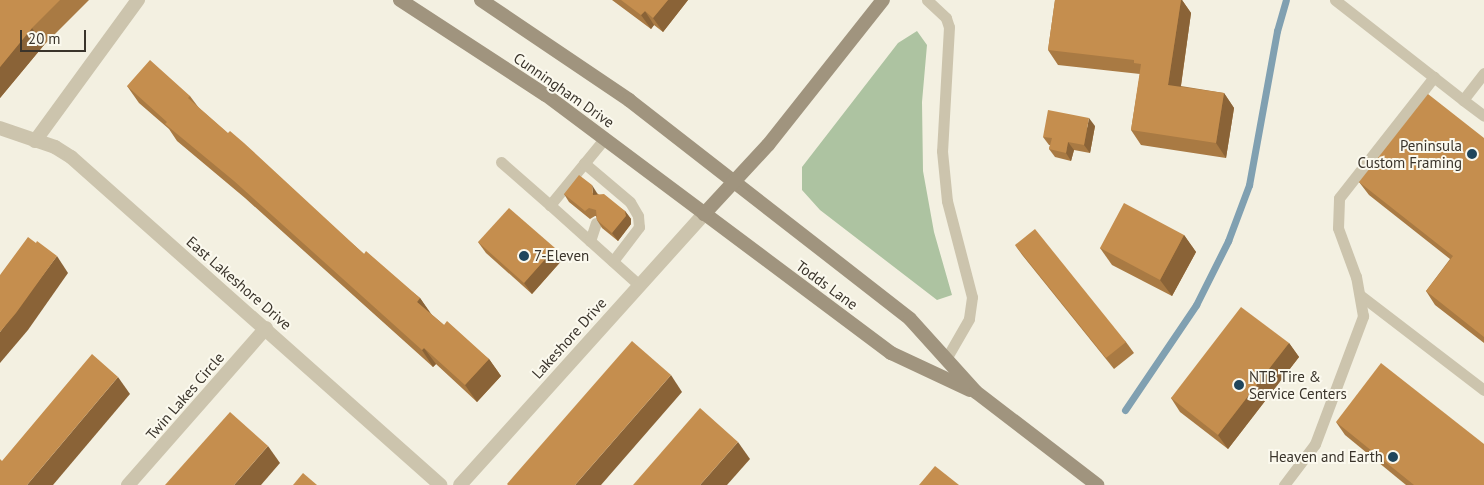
<!DOCTYPE html>
<style>
body{margin:0}
#map{position:relative;width:1484px;height:485px;overflow:hidden;background:#f3f0e1;font-family:"PT Sans",sans-serif}
div>[style]{position:absolute}
[style*='--x']{left:calc(var(--x)*1px);top:calc(var(--y)*1px);width:calc(var(--w)*1px);rotate:calc(var(--a)*1deg)}
.green>*{inset:0;background:#adc3a1}
.stream>*{height:7px;margin:-3.5px;padding:0 3.5px;transform-origin:3.5px;border-radius:3.5px;background:#80a0b1}
.service>*{height:11px;margin:-5.5px;padding:0 5.5px;transform-origin:5.5px;border-radius:5.5px;background:#ccc4ad}
.minor>*{height:14px;margin:-7px;padding:0 7px;transform-origin:7px;border-radius:7px;background:#ccc4ad}
.secondary>*{height:14px;margin:-7px;padding:0 7px;transform-origin:7px;border-radius:7px;background:#a0947e}
.wall>*{inset:0;background:#a97a43}
.shaded-wall>*{inset:0;background:#8a6337}
.building>*{inset:0;background:#c58e4e}
.dots>*{width:14px;height:14px;translate:-50% -50%;box-sizing:border-box;border:2px solid #fbf9ee;border-radius:50%}
span{translate:-50% -50%;white-space:nowrap;text-align:center;line-height:1.15;-webkit-text-stroke:4px #fbf9ee;paint-order:stroke}
.street-label{font-size:15px;color:#3a342b}
.poi-label{font-size:15px;color:#3a342b}
.right{translate:-100% -50%;text-align:right}
.left{translate:0 -50%;text-align:left}
.scale{position:absolute;left:20px;top:30px;width:66px;height:22px;box-sizing:border-box;border:2px solid #3a342b;border-top:0;padding-left:6px;font-size:15px;line-height:18px;white-space:nowrap;color:#3a342b;-webkit-text-stroke:4px #fbf9ee;paint-order:stroke}
</style>
<div id="map">
<div class="green">
<i style="clip-path:polygon(917px 31px,927px 45px,922px 102px,923px 171px,934px 232px,952px 295px,937px 300px,820px 210px,802px 190px,802px 167px,898px 43px)"></i>
</div>
<div class="stream">
<i style="--x:1125;--y:410;--w:127;--a:-55.9"></i>
<i style="--x:1196;--y:305;--w:72;--a:-63.4"></i>
<i style="--x:1228;--y:241;--w:60;--a:-69.4"></i>
<i style="--x:1249;--y:185;--w:157;--a:-79.7"></i>
<i style="--x:1277;--y:31;--w:32;--a:-74"></i>
</div>
<div class="service">
<i style="--x:927;--y:0;--w:26;--a:43"></i>
<i style="--x:946;--y:18;--w:9;--a:72"></i>
<i style="--x:949;--y:27;--w:124;--a:93.2"></i>
<i style="--x:942;--y:151;--w:50;--a:84.3"></i>
<i style="--x:947;--y:201;--w:99;--a:75.4"></i>
<i style="--x:972;--y:297;--w:22;--a:98"></i>
<i style="--x:969;--y:319;--w:46;--a:119.9"></i>
<i style="--x:1335;--y:0;--w:162;--a:38"></i>
<i style="--x:1484;--y:73;--w:34;--a:128"></i>
<i style="--x:1463;--y:100;--w:26;--a:37"></i>
<i style="--x:605;--y:138;--w:87;--a:129.4"></i>
<i style="--x:550;--y:205;--w:118;--a:41.9"></i>
<i style="--x:501;--y:162;--w:65;--a:41.3"></i>
<i style="--x:584;--y:163;--w:60;--a:40.3"></i>
<i style="--x:630;--y:202;--w:16;--a:60"></i>
<i style="--x:638;--y:216;--w:11;--a:85"></i>
<i style="--x:639;--y:227;--w:43;--a:127.4"></i>
<i style="--x:590;--y:241;--w:19;--a:-72"></i>
<i style="--x:1360;--y:295;--w:156;--a:37.5"></i>
<i style="--x:1284;--y:485;--w:51;--a:-52.9"></i>
<i style="--x:1315;--y:444;--w:137;--a:-69.4"></i>
<i style="--x:1363;--y:316;--w:40;--a:-100"></i>
<i style="--x:1356;--y:277;--w:52;--a:-110.2"></i>
<i style="--x:1338;--y:228;--w:30;--a:-88"></i>
<i style="--x:1339;--y:198;--w:154;--a:-51.9"></i>
</div>
<div class="minor">
<i style="--x:0;--y:128;--w:58;--a:19.1"></i>
<i style="--x:55;--y:147;--w:19;--a:32"></i>
<i style="--x:71;--y:157;--w:494;--a:41.6"></i>
<i style="--x:35;--y:141;--w:175;--a:-53.9"></i>
<i style="--x:128;--y:485;--w:209;--a:-48.7"></i>
<i style="--x:460;--y:485;--w:365;--a:-48"></i>
</div>
<div class="secondary">
<i style="--x:400;--y:0;--w:174;--a:33.1"></i>
<i style="--x:546;--y:95;--w:431;--a:36.8"></i>
<i style="--x:891;--y:353;--w:87;--a:25.1"></i>
<i style="--x:481;--y:0;--w:179;--a:34"></i>
<i style="--x:629;--y:100;--w:356;--a:37.9"></i>
<i style="--x:910;--y:319;--w:98;--a:47.9"></i>
<i style="--x:976;--y:392;--w:153;--a:37.5"></i>
<i style="--x:704;--y:214;--w:94;--a:-47.2"></i>
<i style="--x:768;--y:145;--w:185;--a:-51.6"></i>
</div>
<div class="wall">
<i style="clip-path:polygon(0 0,89px 0,44px 45px,0 98px)"></i>
<i style="clip-path:polygon(612px 0,688px 0,663px 32px,654px 25px,651px 29px)"></i>
<i style="clip-path:polygon(1055px 0,1182px 0,1191px 13px,1181px 86px,1224px 93px,1234px 108px,1226px 158px,1141px 145px,1131px 130px,1140px 74px,1058px 65px,1048px 50px)"></i>
<i style="clip-path:polygon(127px 86px,190px 96px,199px 108px,364px 254px,420px 298px,430px 313px,444px 325px,489px 359px,501px 376px,477px 402px,436px 364px,433px 367px,245px 198px,177px 141px,169px 129px,139px 103px)"></i>
<i style="clip-path:polygon(1095px 126px,1090px 153px,1074px 150px,1071px 161px,1055px 157px,1049px 149px,1050px 145px,1049px 145px,1043px 137px)"></i>
<i style="clip-path:polygon(1484px 138px,1484px 343px,1435px 305px,1426px 291px,1450px 259px,1369px 195px,1359px 182px)"></i>
<i style="clip-path:polygon(597px 193px,598px 194px,625px 211px,631px 219px,631px 224px,618px 241px,602px 228px,597px 220px,596px 216px,595px 216px,590px 219px,569px 202px,564px 194px)"></i>
<i style="clip-path:polygon(1184px 235px,1196px 252px,1172px 296px,1112px 265px,1100px 248px)"></i>
<i style="clip-path:polygon(478px 242px,563px 259px,532px 294px,486px 253px)"></i>
<i style="clip-path:polygon(1015px 245px,1126px 342px,1134px 353px,1114px 369px,1023px 256px)"></i>
<i style="clip-path:polygon(1289px 343px,1299px 357px,1228px 449px,1180px 412px,1171px 398px)"></i>
<i style="clip-path:polygon(1336px 422px,1484px 485px,1406px 485px,1345px 435px)"></i>
</div>
<div class="shaded-wall">
<i style="clip-path:polygon(668px 0,688px 0,663px 32px,653px 18px)"></i>
<i style="clip-path:polygon(1181px 0,1182px 0,1191px 13px,1179px 99px,1168px 85px)"></i>
<i style="clip-path:polygon(645px 11px,654px 25px,651px 29px,641px 15px)"></i>
<i style="clip-path:polygon(32px 28px,44px 45px,0 98px,0 67px)"></i>
<i style="clip-path:polygon(1224px 93px,1234px 108px,1226px 158px,1216px 143px)"></i>
<i style="clip-path:polygon(1089px 118px,1095px 126px,1090px 153px,1084px 145px)"></i>
<i style="clip-path:polygon(1068px 142px,1074px 150px,1071px 161px,1066px 153px)"></i>
<i style="clip-path:polygon(592px 185px,597px 193px,599px 203px,593px 195px)"></i>
<i style="clip-path:polygon(625px 211px,631px 219px,631px 224px,618px 241px,612px 233px)"></i>
<i style="clip-path:polygon(1184px 235px,1196px 252px,1172px 296px,1160px 280px)"></i>
<i style="clip-path:polygon(555px 248px,563px 259px,532px 294px,524px 283px)"></i>
<i style="clip-path:polygon(57px 256px,68px 273px,28px 330px,0 363px,0 332px)"></i>
<i style="clip-path:polygon(420px 298px,432px 315px,417px 302px)"></i>
<i style="clip-path:polygon(1289px 343px,1299px 357px,1228px 449px,1218px 435px)"></i>
<i style="clip-path:polygon(424px 348px,436px 364px,433px 367px,422px 350px)"></i>
<i style="clip-path:polygon(489px 359px,501px 376px,477px 402px,465px 385px)"></i>
<i style="clip-path:polygon(671px 375px,682px 392px,601px 485px,575px 485px)"></i>
<i style="clip-path:polygon(118px 377px,130px 394px,53px 485px,27px 485px)"></i>
<i style="clip-path:polygon(738px 442px,750px 459px,727px 485px,700px 485px)"></i>
<i style="clip-path:polygon(268px 446px,280px 463px,261px 485px,234px 485px)"></i>
</div>
<div class="building">
<i style="clip-path:polygon(0 0,60px 0,32px 28px,0 67px)"></i>
<i style="clip-path:polygon(621px 0,668px 0,653px 18px,645px 11px,641px 15px)"></i>
<i style="clip-path:polygon(1055px 0,1181px 0,1168px 85px,1224px 93px,1216px 143px,1131px 130px,1141px 64px,1134px 63px,1134px 60px,1048px 50px)"></i>
<i style="clip-path:polygon(150px 60px,190px 96px,188px 98px,228px 133px,230px 131px,244px 143px,364px 254px,366px 251px,420px 298px,417px 302px,444px 325px,447px 321px,489px 359px,465px 385px,424px 348px,422px 350px,234px 181px,165px 124px,167px 122px,127px 86px)"></i>
<i style="clip-path:polygon(1428px 94px,1484px 138px,1484px 337px,1426px 291px,1453px 256px,1359px 182px)"></i>
<i style="clip-path:polygon(1048px 110px,1089px 118px,1084px 145px,1068px 142px,1066px 153px,1049px 149px,1052px 138px,1043px 137px)"></i>
<i style="clip-path:polygon(579px 175px,592px 185px,593px 195px,604px 194px,625px 211px,626px 216px,612px 233px,597px 220px,596px 210px,589px 208px,585px 211px,564px 194px)"></i>
<i style="clip-path:polygon(1124px 203px,1184px 235px,1160px 280px,1100px 248px)"></i>
<i style="clip-path:polygon(509px 208px,555px 248px,524px 283px,478px 242px)"></i>
<i style="clip-path:polygon(1035px 229px,1126px 342px,1106px 358px,1015px 245px)"></i>
<i style="clip-path:polygon(28px 237px,36px 243px,37px 241px,57px 256px,16px 313px,0 332px,0 275px)"></i>
<i style="clip-path:polygon(1241px 307px,1289px 343px,1218px 435px,1171px 398px)"></i>
<i style="clip-path:polygon(632px 341px,671px 375px,575px 485px,508px 485px,507px 484px)"></i>
<i style="clip-path:polygon(92px 354px,118px 377px,27px 485px,0 485px,0 459px,2px 461px)"></i>
<i style="clip-path:polygon(1381px 363px,1484px 444px,1484px 485px,1414px 485px,1336px 422px)"></i>
<i style="clip-path:polygon(700px 408px,738px 442px,700px 485px,633px 485px)"></i>
<i style="clip-path:polygon(230px 412px,268px 446px,234px 485px,165px 485px)"></i>
<i style="clip-path:polygon(935px 466px,959px 485px,919px 485px)"></i>
<i style="clip-path:polygon(303px 473px,317px 485px,293px 485px)"></i>
</div>
<div class="dots">
<i style="left:1472px;top:154px;background:#20465c"></i>
<i style="left:524px;top:256px;background:#20465c"></i>
<i style="left:1239px;top:385px;background:#20465c"></i>
<i style="left:1393px;top:457px;background:#20465c"></i>
</div>
<div class="street-label">
<span style="left:564px;top:90px;rotate:35deg">Cunningham Drive</span>
<span style="left:239px;top:283px;rotate:41deg">East Lakeshore Drive</span>
<span style="left:827px;top:285px;rotate:36deg">Todds Lane</span>
<span style="left:569px;top:338px;rotate:-48deg">Lakeshore Drive</span>
<span style="left:185px;top:396px;rotate:-49deg">Twin Lakes Circle</span>
</div>
<div class="poi-label">
<span class="right" style="left:1462px;top:154px">Peninsula<br>Custom Framing</span>
<span class="left" style="left:534px;top:256px">7-Eleven</span>
<span class="left" style="left:1249px;top:385px">NTB Tire &amp;<br>Service Centers</span>
<span class="right" style="left:1383px;top:457px">Heaven and Earth</span>
</div>
<div class="scale">20 m</div>
</div>
